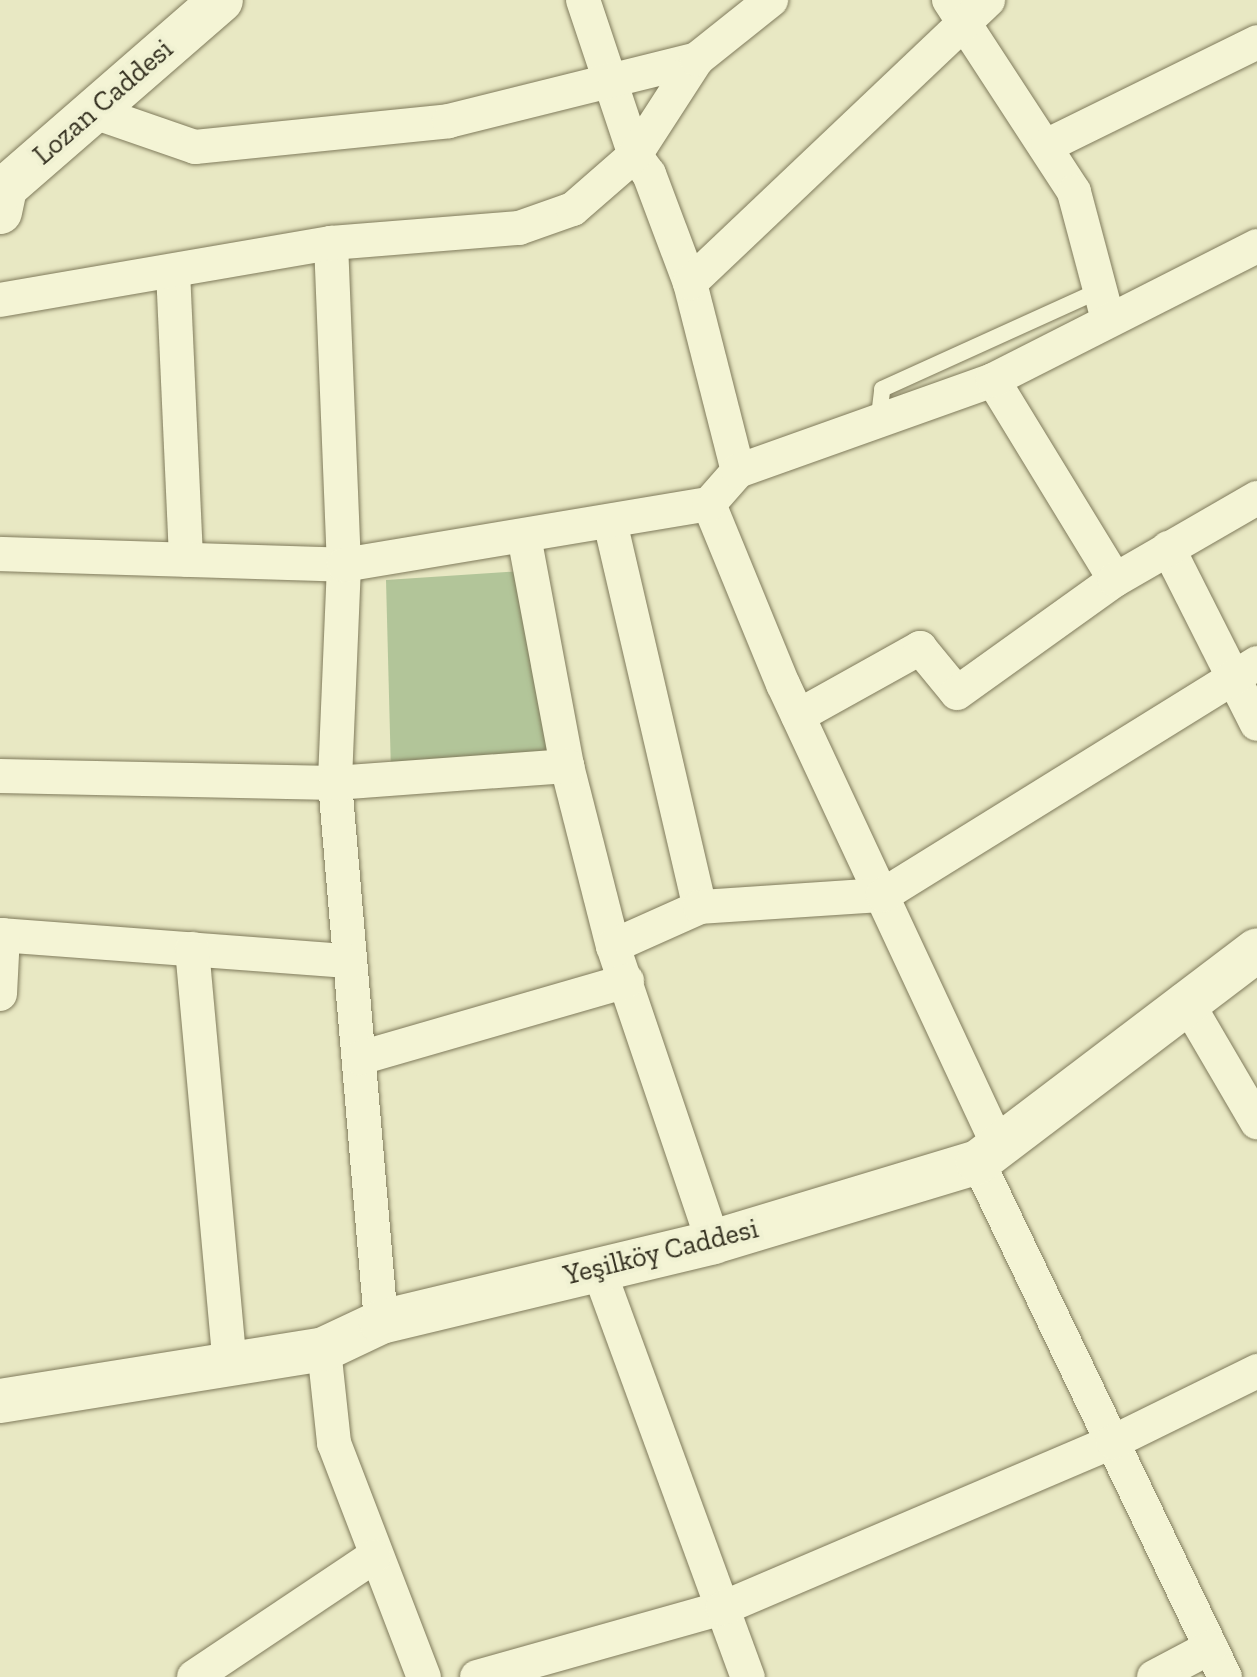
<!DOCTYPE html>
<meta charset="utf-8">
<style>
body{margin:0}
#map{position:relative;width:1257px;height:1677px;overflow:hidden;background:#e8e8c3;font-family:"Zilla Slab",serif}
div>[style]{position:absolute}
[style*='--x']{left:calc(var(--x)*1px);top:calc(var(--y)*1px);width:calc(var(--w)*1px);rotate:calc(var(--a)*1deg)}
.green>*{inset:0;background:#b2c599}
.roads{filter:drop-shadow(0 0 2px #807b5c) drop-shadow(0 0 2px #807b5c)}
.lane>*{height:16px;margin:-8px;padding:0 8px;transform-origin:8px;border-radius:8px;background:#f4f4d5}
.street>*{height:34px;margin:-17px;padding:0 17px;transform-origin:17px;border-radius:17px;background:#f4f4d5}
.secondary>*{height:44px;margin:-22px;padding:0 22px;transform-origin:22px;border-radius:22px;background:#f4f4d5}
span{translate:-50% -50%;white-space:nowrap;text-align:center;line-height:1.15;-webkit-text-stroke:8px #f0f1d2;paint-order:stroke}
.street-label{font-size:28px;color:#322e1e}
</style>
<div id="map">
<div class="green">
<i style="clip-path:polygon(523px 571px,561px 757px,391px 773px,386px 580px)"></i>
</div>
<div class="roads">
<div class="lane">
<i style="--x:878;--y:424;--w:35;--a:-83"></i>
<i style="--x:882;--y:389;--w:239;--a:-24.4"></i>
</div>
<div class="street">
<i style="--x:583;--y:0;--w:163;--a:71.5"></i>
<i style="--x:635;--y:155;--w:24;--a:54"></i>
<i style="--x:649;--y:174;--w:116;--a:69.4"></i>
<i style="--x:690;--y:283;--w:194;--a:75.7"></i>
<i style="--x:949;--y:0;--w:229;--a:56.9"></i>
<i style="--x:1074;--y:192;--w:132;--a:75.1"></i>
<i style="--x:91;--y:111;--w:110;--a:19.1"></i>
<i style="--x:195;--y:147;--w:255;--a:-5.8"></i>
<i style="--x:449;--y:121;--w:256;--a:-14"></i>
<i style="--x:1048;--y:145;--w:233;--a:-26.2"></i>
<i style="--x:331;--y:243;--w:322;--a:87.7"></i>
<i style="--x:344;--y:565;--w:218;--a:92.4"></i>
<i style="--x:335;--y:783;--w:541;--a:85.12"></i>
<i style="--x:173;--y:271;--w:289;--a:87.4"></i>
<i style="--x:690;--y:283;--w:411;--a:-43.5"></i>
<i style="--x:0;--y:300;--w:336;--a:-9.8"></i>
<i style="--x:331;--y:243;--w:189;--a:-4.6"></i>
<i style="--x:519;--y:228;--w:57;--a:-19.4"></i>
<i style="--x:573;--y:209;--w:82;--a:-41.1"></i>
<i style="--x:635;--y:155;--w:114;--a:-57.1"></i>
<i style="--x:697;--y:59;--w:95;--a:-38.6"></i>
<i style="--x:993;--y:380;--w:234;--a:58.6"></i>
<i style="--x:709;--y:504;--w:195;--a:67.7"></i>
<i style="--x:783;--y:684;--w:511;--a:64.99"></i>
<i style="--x:611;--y:526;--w:391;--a:76.9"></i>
<i style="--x:524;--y:536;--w:234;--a:79.4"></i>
<i style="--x:567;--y:766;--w:186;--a:75.7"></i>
<i style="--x:613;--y:946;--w:312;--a:71.3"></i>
<i style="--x:1168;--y:548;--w:197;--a:63.2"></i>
<i style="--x:0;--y:554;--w:344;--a:1.8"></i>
<i style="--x:344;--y:565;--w:370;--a:-9.5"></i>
<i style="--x:709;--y:504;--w:44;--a:-48.7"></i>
<i style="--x:738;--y:471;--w:271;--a:-19.6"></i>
<i style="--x:993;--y:380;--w:296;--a:-26.9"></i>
<i style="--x:798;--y:716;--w:140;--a:-29.1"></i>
<i style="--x:920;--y:648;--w:58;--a:50.6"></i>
<i style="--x:957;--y:693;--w:194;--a:-35.6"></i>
<i style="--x:1115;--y:580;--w:164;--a:-30"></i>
<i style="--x:0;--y:776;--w:335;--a:1.2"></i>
<i style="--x:335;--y:783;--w:233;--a:-4.2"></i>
<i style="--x:0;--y:935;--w:349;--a:4.3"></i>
<i style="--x:613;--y:946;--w:95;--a:-24.1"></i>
<i style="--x:700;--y:907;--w:183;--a:-3.8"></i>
<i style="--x:883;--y:895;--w:440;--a:-31.8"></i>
<i style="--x:192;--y:949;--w:416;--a:84.8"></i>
<i style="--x:0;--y:994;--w:59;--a:-87.1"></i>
<i style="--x:1185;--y:999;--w:143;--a:59.7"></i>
<i style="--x:360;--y:1058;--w:278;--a:-16.1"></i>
<i style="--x:978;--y:1162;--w:571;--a:64.38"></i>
<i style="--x:598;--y:1268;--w:436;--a:69.9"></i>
<i style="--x:324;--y:1349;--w:95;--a:83.9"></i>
<i style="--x:334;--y:1443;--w:251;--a:69"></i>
<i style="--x:194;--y:1677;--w:216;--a:-33.8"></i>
<i style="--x:477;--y:1677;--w:255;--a:-15.7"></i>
<i style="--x:723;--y:1608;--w:424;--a:-23.1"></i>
<i style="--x:1113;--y:1442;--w:161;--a:-26.2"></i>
<i style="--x:1154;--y:1677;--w:64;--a:-27.8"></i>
</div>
<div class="secondary">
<i style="--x:0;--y:212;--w:25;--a:-78"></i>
<i style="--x:5;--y:188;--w:286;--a:-41"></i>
<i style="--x:0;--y:1401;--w:328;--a:-9.1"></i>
<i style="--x:324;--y:1349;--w:63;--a:-25.3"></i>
<i style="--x:381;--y:1322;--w:342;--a:-13.5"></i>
<i style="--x:713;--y:1242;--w:277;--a:-16.8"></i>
<i style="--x:978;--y:1162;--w:350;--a:-37.2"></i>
</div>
</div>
<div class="street-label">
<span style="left:103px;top:102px;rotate:-41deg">Lozan Caddesi</span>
<span style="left:661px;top:1252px;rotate:-14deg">Yeşilköy Caddesi</span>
</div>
</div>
